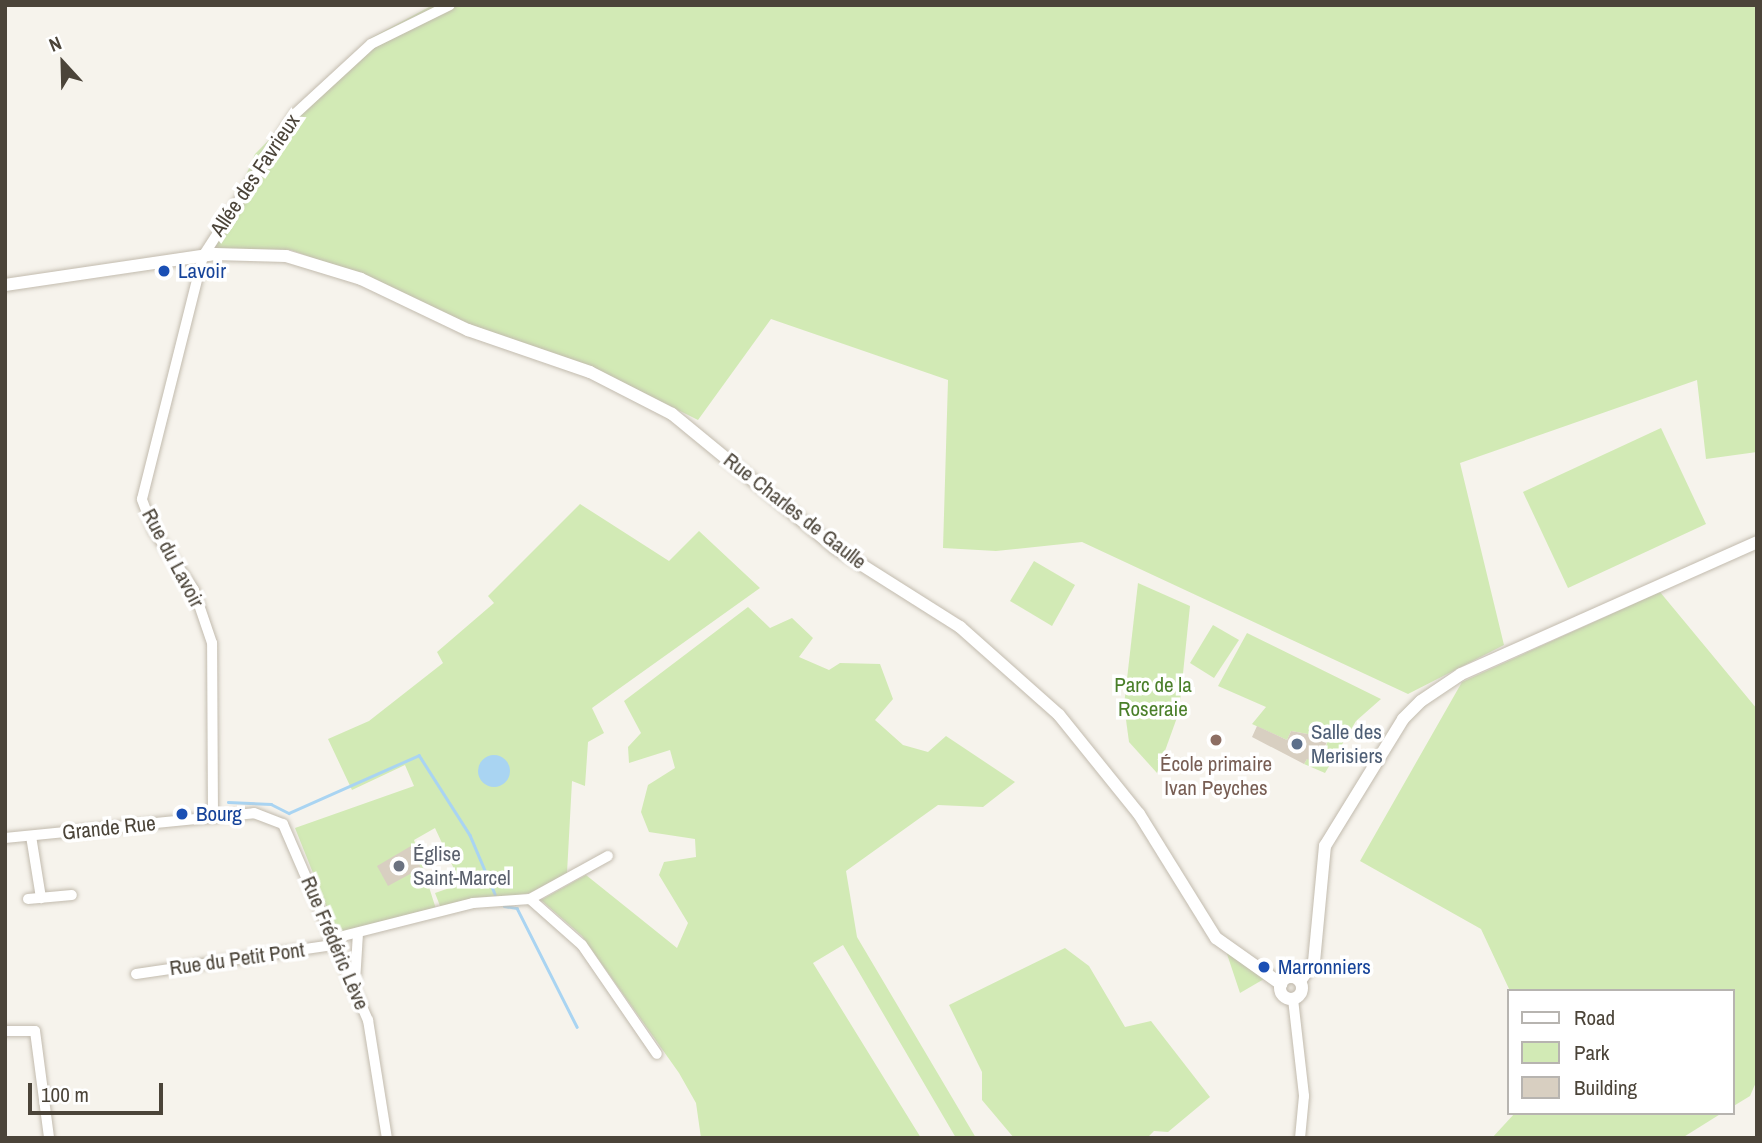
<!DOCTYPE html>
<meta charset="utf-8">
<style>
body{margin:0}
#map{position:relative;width:1762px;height:1143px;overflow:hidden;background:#f6f3ec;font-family:"Archivo Narrow",sans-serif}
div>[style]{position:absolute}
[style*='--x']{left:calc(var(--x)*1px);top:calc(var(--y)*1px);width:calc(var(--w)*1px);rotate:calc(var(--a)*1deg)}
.green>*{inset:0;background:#d2eab5}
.water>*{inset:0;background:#a9d4f2}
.round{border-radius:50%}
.stream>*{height:2.5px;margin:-1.25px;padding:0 1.25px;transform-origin:1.25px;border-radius:1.25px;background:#a9d4f2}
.building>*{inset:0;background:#d8cfc1}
.roads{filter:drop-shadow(0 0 2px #c2bbae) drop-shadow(0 0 2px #c2bbae)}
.minor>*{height:10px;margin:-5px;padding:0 5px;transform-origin:5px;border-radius:5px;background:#fff}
.tertiary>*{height:12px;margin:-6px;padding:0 6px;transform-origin:6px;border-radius:6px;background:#fff}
.tertiary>.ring{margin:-6px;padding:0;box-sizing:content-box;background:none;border:12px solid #fff;border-radius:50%}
.dots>*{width:19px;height:19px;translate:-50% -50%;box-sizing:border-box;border:4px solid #fff;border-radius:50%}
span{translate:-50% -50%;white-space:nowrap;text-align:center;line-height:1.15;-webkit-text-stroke:7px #fff;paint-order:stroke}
.street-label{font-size:21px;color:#4b4439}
.transit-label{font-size:21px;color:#164399}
.left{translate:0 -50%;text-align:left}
.park-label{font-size:21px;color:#4a7f2a}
.service-label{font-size:21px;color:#4e5e75}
.education-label{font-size:21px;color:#785e54}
.worship-label{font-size:21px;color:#5b616d}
.frame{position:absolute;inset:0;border:7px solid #4b4439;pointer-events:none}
.legend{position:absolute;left:1507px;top:989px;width:228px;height:126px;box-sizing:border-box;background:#fff;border:2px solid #b7b4b0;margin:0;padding:9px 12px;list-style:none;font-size:21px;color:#4b4439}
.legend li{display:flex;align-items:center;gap:14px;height:35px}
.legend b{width:35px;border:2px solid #b7b4b0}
.north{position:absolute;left:28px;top:28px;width:70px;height:70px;-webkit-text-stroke:5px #fff;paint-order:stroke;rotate:338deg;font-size:19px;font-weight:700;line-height:28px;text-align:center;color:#4b4439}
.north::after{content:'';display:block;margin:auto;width:24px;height:32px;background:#4b4439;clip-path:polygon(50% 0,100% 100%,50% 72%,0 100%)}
.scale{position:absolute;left:28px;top:1083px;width:135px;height:32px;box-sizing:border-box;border:4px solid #4b4439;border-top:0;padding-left:9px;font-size:21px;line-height:24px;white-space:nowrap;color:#4b4439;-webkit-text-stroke:5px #fff;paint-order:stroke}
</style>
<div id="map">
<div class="green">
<i style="clip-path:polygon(433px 5px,1757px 5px,1757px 452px,1706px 459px,1697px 380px,1460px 463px,1504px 645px,1408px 694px,1082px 542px,996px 551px,943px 548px,948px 380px,771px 319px,698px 420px,612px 377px,455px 323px,365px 277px,291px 250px,214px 250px,255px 154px,369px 39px)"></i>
<i style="clip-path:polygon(1661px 428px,1706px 524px,1568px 588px,1523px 492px)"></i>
<i style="clip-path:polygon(580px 504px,669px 561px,699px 531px,760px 588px,592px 708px,604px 733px,588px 742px,585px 786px,572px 781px,567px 873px,530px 893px,442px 911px,435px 893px,461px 884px,435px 828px,414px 840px,436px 909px,337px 933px,295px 828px,414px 786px,405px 765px,352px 790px,328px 739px,369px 721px,443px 663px,437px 652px,494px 603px,488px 596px)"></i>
<i style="clip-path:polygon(1034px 561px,1075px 585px,1052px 626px,1010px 601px)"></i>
<i style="clip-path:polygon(1138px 583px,1190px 606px,1179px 712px,1157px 773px,1129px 742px,1124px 705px)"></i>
<i style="clip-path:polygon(1660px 592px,1757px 709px,1757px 1080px,1750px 1096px,1732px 1107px,1732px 991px,1510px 991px,1481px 929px,1360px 861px,1462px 682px)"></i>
<i style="clip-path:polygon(748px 607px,770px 628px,792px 618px,813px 638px,799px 657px,829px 670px,840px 663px,880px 664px,893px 699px,875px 720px,903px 745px,928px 752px,946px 736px,1015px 782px,983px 807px,938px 805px,846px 871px,857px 937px,976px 1138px,956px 1138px,843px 945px,813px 963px,921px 1138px,701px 1138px,696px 1103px,679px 1073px,582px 936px,541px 900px,586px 875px,677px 948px,688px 923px,659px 875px,664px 862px,696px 857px,695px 839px,649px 832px,641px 812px,648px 785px,675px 768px,670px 750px,629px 763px,628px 747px,641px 733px,624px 701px)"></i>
<i style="clip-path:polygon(1213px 625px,1239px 640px,1214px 678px,1190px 663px)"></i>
<i style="clip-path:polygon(1247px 633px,1381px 699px,1356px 721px,1325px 773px,1304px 764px,1308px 757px,1320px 761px,1327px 743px,1324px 737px,1291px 731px,1287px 740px,1252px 724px,1266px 707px,1218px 686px)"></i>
<i style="clip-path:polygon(1065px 948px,1089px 966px,1125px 1027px,1151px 1021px,1210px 1097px,1168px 1132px,1154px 1131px,1147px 1138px,1014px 1138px,982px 1100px,982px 1072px,949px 1005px)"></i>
<i style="clip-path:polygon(1226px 951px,1264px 979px,1240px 993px)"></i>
<i style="clip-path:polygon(1515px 1113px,1722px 1113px,1682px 1138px,1492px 1138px)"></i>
</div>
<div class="water">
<i class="round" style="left:478px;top:755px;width:32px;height:32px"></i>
</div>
<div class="stream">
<i style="--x:228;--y:802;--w:43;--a:2.7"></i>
<i style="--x:271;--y:804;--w:20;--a:27"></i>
<i style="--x:289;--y:813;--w:142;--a:-24"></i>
<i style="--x:419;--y:755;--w:95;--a:57.5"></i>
<i style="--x:470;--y:835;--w:64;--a:67"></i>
<i style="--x:504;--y:906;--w:13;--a:9"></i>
<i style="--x:517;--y:908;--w:133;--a:63.2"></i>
</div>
<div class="building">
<i style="clip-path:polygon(1257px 726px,1287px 740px,1291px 731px,1324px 737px,1327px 742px,1317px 763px,1307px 759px,1304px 764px,1252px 737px)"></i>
<i style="clip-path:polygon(411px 846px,422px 857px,417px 860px,421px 868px,388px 886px,377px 866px)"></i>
</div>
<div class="roads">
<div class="minor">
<i style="--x:213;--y:818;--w:175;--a:-90.3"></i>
<i style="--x:212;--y:643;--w:56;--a:-108.8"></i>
<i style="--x:194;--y:590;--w:71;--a:-124.1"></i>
<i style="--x:154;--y:531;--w:34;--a:-111"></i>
<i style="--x:142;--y:499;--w:251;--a:-75.9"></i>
<i style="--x:203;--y:256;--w:169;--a:-57.1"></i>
<i style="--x:295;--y:114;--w:103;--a:-42.6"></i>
<i style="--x:371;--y:44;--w:88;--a:-26.3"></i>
<i style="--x:31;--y:836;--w:63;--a:80.8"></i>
<i style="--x:5;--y:838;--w:250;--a:-5.7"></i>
<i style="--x:254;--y:813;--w:31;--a:21"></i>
<i style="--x:283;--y:824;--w:214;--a:66.6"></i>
<i style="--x:368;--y:1020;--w:120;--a:80.9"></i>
<i style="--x:28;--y:899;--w:44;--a:-5.2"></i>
<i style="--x:530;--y:899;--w:69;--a:41.5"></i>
<i style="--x:582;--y:945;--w:132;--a:55.5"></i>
<i style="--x:335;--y:938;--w:142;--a:-14.2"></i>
<i style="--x:473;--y:903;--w:57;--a:-4"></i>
<i style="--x:530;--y:899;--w:89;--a:-28.9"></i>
<i style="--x:136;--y:974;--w:204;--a:-8.4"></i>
<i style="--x:355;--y:982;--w:49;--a:-86.5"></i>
<i style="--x:1293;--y:999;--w:98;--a:83.5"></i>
<i style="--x:1304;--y:1096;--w:42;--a:95.4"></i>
<i style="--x:5;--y:1031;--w:30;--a:0"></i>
<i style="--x:35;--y:1031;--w:108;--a:82.5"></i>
</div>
<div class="tertiary">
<i style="--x:5;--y:285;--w:212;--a:-8.4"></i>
<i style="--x:215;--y:254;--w:71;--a:1.6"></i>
<i style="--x:286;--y:256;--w:78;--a:17"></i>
<i style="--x:361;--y:279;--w:119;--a:25.5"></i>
<i style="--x:468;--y:330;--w:129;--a:19"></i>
<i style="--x:590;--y:372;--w:92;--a:27.1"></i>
<i style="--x:672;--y:414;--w:211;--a:39.4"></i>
<i style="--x:835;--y:548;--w:148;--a:32.3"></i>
<i style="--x:960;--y:627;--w:132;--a:41.6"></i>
<i style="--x:1059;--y:715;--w:127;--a:51.1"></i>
<i style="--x:1139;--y:814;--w:146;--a:58.2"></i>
<i style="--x:1216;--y:938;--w:80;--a:35.3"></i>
<i class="ring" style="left:1280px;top:977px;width:10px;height:10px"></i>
<i style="--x:1300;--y:981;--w:24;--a:-54"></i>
<i style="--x:1314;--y:962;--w:117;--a:-84.6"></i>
<i style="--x:1325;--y:846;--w:149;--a:-58.4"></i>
<i style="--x:1403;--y:719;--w:25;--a:-45"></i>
<i style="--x:1421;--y:701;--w:48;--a:-34"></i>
<i style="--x:1461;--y:674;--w:324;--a:-24"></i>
</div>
</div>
<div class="dots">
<i style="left:164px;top:271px;background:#1a4fb4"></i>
<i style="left:1216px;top:740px;background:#8d6e63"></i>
<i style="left:1297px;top:744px;background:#5c6f8a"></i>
<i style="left:182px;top:814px;background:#1a4fb4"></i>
<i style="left:399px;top:866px;background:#6b7280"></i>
<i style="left:1264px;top:967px;background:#1a4fb4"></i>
</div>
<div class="street-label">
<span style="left:255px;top:175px;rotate:-56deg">Allée des Favrieux</span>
<span style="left:795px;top:511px;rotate:38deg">Rue Charles de Gaulle</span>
<span style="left:173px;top:558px;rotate:62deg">Rue du Lavoir</span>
<span style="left:109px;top:828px;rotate:-6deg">Grande Rue</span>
<span style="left:335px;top:943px;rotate:67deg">Rue Frédéric Lève</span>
<span style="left:237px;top:959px;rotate:-8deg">Rue du Petit Pont</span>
</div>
<div class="transit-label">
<span class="left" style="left:178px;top:271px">Lavoir</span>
<span class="left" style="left:196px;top:814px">Bourg</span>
<span class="left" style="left:1278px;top:967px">Marronniers</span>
</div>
<div class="park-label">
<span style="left:1153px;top:697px">Parc de la<br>Roseraie</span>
</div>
<div class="service-label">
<span class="left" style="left:1311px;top:744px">Salle des<br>Merisiers</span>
</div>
<div class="education-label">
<span style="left:1216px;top:776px">École primaire<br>Ivan Peyches</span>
</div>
<div class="worship-label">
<span class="left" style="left:413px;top:866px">Église<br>Saint-Marcel</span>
</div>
<div class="frame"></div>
<ul class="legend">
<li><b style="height:9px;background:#fff"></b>Road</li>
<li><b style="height:19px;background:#d2eab5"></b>Park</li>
<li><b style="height:19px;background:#d8cfc1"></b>Building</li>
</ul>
<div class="north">N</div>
<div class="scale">100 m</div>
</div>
